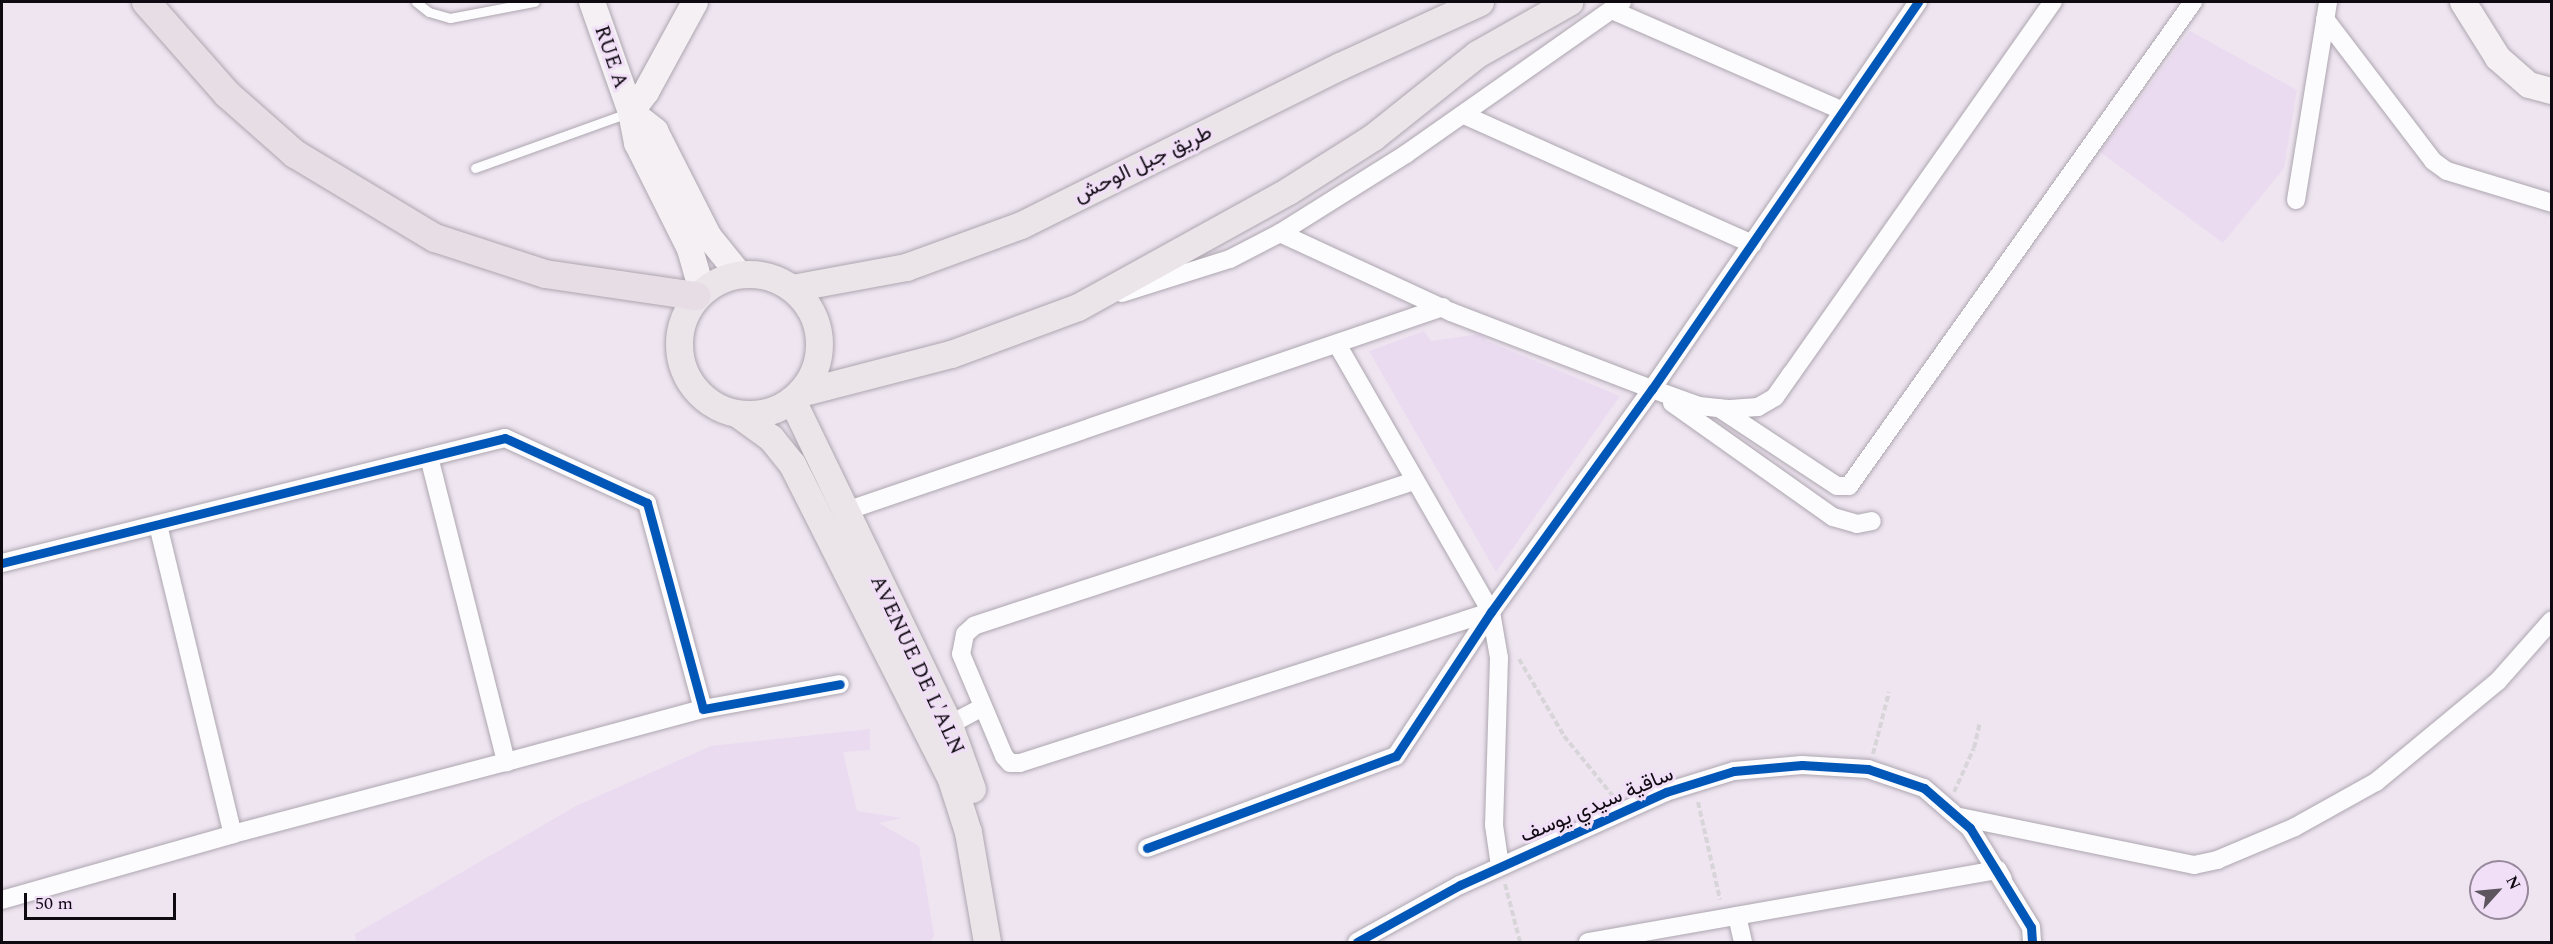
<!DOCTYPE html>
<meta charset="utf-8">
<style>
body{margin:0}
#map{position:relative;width:2553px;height:944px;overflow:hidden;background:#eee5f1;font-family:Spectral,Vazirmatn,serif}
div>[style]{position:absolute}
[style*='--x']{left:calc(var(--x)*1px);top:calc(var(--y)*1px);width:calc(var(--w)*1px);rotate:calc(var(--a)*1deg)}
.built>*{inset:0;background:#ebdbf0}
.path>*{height:4px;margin-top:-2px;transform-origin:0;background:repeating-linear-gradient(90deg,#d8d5d9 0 6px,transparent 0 9px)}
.roads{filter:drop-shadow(0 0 2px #ada6af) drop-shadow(0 0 2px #ada6af)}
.service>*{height:9px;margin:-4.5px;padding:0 4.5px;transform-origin:4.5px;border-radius:4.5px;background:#fcfbfd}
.minor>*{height:18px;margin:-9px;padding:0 9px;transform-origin:9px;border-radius:9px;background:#fcfbfd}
.secondary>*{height:26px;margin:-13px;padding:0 13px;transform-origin:13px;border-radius:13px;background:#f4f0f4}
.primary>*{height:27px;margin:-13.5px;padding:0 13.5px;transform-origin:13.5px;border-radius:13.5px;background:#ebe5ea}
.primary>.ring{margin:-13.5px;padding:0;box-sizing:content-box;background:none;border:27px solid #ebe5ea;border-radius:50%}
.trunk>*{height:28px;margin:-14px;padding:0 14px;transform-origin:14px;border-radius:14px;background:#e6dee4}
.cycleway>*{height:9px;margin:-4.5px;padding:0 4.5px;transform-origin:4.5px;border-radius:4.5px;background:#0057b8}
span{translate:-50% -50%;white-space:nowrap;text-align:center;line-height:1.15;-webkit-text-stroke:6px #f1dff7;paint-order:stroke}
.street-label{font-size:21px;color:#0f0911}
.frame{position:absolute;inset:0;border:3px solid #0f0911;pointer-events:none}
.north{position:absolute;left:2469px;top:860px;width:60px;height:60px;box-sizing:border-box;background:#f1dff7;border:2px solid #97899b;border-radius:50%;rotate:63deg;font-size:16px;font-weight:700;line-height:24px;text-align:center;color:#0f0911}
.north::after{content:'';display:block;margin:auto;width:21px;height:27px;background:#5d565f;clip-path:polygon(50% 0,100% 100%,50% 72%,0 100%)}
.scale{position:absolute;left:24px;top:893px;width:152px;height:27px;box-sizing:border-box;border:3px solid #0f0911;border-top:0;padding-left:8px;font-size:18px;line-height:21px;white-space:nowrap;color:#0f0911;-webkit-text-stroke:4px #f1dff7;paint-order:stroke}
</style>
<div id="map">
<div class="built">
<i style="clip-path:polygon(2190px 31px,2297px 90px,2284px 168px,2223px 243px,2100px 152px)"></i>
<i style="clip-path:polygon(1424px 331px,1431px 341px,1481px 334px,1487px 341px,1620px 396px,1496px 572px,1369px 351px)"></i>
<i style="clip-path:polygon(870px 729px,870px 750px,843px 752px,857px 811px,902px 818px,879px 823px,919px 846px,934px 935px,931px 942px,356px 942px,355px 934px,576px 806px,711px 746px)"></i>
</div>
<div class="path">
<i style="--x:1519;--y:659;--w:89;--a:59.7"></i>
<i style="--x:1564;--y:736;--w:77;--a:50.8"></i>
<i style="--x:1873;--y:754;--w:64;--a:-75.5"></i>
<i style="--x:1954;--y:792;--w:48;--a:-65.6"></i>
<i style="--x:1974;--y:748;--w:26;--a:-77"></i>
<i style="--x:1698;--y:802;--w:100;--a:77.3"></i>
<i style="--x:1505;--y:884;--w:60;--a:75.5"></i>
</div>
<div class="roads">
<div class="service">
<i style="--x:416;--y:2;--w:16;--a:38"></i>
<i style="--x:429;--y:12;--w:22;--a:16"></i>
<i style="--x:450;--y:18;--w:86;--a:-10.8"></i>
<i style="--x:475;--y:168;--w:163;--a:-19.8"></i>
</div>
<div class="minor">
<i style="--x:1612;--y:10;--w:252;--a:23.6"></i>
<i style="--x:2325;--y:19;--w:178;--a:52.7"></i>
<i style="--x:2433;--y:161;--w:17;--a:36"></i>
<i style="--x:2447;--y:171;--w:110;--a:16.9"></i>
<i style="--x:1464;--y:115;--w:316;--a:24.1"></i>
<i style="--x:2296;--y:200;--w:201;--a:-80.8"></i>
<i style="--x:1280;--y:233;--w:188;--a:24.8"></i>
<i style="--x:1451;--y:312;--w:215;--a:21"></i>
<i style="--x:1652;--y:389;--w:50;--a:19.9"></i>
<i style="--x:1699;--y:406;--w:31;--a:6"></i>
<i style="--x:1730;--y:409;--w:28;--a:-4"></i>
<i style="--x:1758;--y:407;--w:20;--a:-30"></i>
<i style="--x:1775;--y:397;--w:29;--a:-55"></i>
<i style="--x:1792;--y:373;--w:454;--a:-54.9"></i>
<i style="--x:1122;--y:293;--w:113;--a:-17.5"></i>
<i style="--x:1230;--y:259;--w:56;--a:-27.5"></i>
<i style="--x:1280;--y:233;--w:149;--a:-32.1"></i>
<i style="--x:1406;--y:154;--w:264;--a:-35.1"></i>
<i style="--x:1337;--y:344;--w:309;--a:60.1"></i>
<i style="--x:1491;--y:612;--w:47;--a:80.1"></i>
<i style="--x:1499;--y:658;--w:167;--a:91.7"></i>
<i style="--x:1494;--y:825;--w:41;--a:81.7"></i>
<i style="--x:1672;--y:403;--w:197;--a:35.3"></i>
<i style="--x:1833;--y:517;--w:25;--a:16"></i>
<i style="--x:1857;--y:524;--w:15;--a:-11"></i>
<i style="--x:1719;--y:408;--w:141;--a:33.5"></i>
<i style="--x:1837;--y:486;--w:12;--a:0"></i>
<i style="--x:1849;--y:486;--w:594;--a:-54.6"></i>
<i style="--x:429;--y:457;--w:315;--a:75.8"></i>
<i style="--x:506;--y:762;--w:204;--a:-15.1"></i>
<i style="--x:1414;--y:481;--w:463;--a:161.8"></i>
<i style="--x:974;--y:626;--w:12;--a:138"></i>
<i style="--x:965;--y:634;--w:20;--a:101"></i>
<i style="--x:961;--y:654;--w:111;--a:67.1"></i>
<i style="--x:1004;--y:756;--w:9;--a:49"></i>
<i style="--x:1010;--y:763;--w:10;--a:0"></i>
<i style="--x:1020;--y:763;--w:495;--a:-17.8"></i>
<i style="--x:843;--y:512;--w:634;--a:-18.86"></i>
<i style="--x:158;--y:525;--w:318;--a:76.4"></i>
<i style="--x:233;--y:834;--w:282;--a:-14.8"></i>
<i style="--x:2;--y:563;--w:518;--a:-13.96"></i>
<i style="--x:505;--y:438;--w:156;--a:24.6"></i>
<i style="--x:647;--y:503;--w:213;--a:74.8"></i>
<i style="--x:703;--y:709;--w:139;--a:-10.3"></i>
<i style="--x:949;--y:725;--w:38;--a:-28"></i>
<i style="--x:1960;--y:817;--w:239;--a:11.6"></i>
<i style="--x:2194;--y:865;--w:24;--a:-12"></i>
<i style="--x:2217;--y:860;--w:85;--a:-22.9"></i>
<i style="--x:2295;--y:827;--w:93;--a:-29.1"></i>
<i style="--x:2376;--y:782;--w:158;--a:-39.6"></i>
<i style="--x:2498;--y:681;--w:81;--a:-48.5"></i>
<i style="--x:1147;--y:848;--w:265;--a:-20.3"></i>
<i style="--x:1396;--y:756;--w:173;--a:-56.6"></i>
<i style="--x:1491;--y:612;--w:275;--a:-54.2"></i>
<i style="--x:1652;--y:389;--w:470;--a:-55.5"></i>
<i style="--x:2;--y:900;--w:240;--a:-15.9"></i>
<i style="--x:1737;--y:916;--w:27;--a:77"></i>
<i style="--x:1357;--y:942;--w:118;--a:-29"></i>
<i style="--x:1460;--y:885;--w:226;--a:-24.3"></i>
<i style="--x:1666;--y:792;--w:71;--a:-17.2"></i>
<i style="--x:1734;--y:771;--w:68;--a:-5"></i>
<i style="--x:1802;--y:765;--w:66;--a:3.5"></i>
<i style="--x:1868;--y:769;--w:59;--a:18.7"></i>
<i style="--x:1924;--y:788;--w:61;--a:41"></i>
<i style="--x:1970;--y:828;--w:116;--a:58.4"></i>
<i style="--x:2031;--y:927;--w:15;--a:86"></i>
<i style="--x:1588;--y:942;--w:416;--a:-10"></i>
<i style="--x:1998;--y:870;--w:10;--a:61"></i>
</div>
<div class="secondary">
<i style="--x:592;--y:2;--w:117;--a:70.5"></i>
<i style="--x:631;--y:112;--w:32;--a:79"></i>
<i style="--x:637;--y:143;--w:119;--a:63.4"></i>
<i style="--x:690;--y:249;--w:44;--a:74.1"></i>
<i style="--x:2463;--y:2;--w:66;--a:58"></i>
<i style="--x:2498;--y:58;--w:41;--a:41.1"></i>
<i style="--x:2529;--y:85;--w:24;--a:15"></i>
<i style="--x:631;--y:112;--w:31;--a:38"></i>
<i style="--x:655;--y:131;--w:119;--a:63"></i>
<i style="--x:709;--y:237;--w:48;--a:51"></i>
<i style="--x:631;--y:112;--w:25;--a:-53"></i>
<i style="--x:646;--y:92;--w:102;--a:-61.4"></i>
</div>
<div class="primary">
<i class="ring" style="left:679px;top:274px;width:113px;height:113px"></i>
<i style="--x:792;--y:288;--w:116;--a:-10.4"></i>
<i style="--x:906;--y:267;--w:122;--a:-20.1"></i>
<i style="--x:1021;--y:225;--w:356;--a:-26.5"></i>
<i style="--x:1340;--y:66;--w:154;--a:-24.6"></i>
<i style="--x:800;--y:393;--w:156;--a:-14.5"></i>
<i style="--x:951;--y:354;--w:135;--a:-20.3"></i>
<i style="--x:1078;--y:307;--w:240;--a:-28.9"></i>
<i style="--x:1288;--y:191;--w:101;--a:-32.4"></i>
<i style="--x:1373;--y:137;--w:133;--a:-38.6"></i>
<i style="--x:1477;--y:54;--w:106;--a:-29.5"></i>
<i style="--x:792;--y:400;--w:361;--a:64.2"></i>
<i style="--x:949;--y:725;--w:68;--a:70.2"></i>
<i style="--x:738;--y:414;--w:41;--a:36"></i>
<i style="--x:771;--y:438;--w:33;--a:51"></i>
<i style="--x:792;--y:464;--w:353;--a:63.2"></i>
<i style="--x:951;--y:779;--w:56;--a:72.2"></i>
<i style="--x:968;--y:832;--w:112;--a:80.2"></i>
</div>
<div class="trunk">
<i style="--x:146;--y:2;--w:123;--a:48.6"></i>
<i style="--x:227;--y:94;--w:91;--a:41.4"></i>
<i style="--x:295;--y:154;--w:163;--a:31"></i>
<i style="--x:435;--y:238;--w:116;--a:18.1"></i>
<i style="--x:545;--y:274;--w:153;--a:8.3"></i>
</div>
</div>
<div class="cycleway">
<i style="--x:2;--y:563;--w:518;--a:-13.96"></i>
<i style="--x:505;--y:438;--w:156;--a:24.6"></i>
<i style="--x:647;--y:503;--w:213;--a:74.8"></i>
<i style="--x:703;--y:709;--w:139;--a:-10.3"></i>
<i style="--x:1147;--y:848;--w:265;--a:-20.3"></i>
<i style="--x:1396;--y:756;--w:173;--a:-56.6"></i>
<i style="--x:1491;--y:612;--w:275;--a:-54.2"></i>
<i style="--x:1652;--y:389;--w:470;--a:-55.5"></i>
<i style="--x:1357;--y:942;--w:118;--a:-29"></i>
<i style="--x:1460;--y:885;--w:226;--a:-24.3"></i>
<i style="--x:1666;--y:792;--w:71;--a:-17.2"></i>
<i style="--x:1734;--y:771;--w:68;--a:-5"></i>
<i style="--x:1802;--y:765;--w:66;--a:3.5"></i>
<i style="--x:1868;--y:769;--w:59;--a:18.7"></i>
<i style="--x:1924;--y:788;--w:61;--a:41"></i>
<i style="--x:1970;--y:828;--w:116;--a:58.4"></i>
<i style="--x:2031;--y:927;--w:15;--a:86"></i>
</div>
<div class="street-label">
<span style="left:611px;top:57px;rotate:71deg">RUE A</span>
<span style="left:1143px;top:164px;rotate:-26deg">طريق جبل الوحش</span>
<span style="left:917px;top:665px;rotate:65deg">AVENUE DE L'ALN</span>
<span style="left:1597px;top:805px;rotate:-23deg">ساقية سيدي يوسف</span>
</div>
<div class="frame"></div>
<div class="north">N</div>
<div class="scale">50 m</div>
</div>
